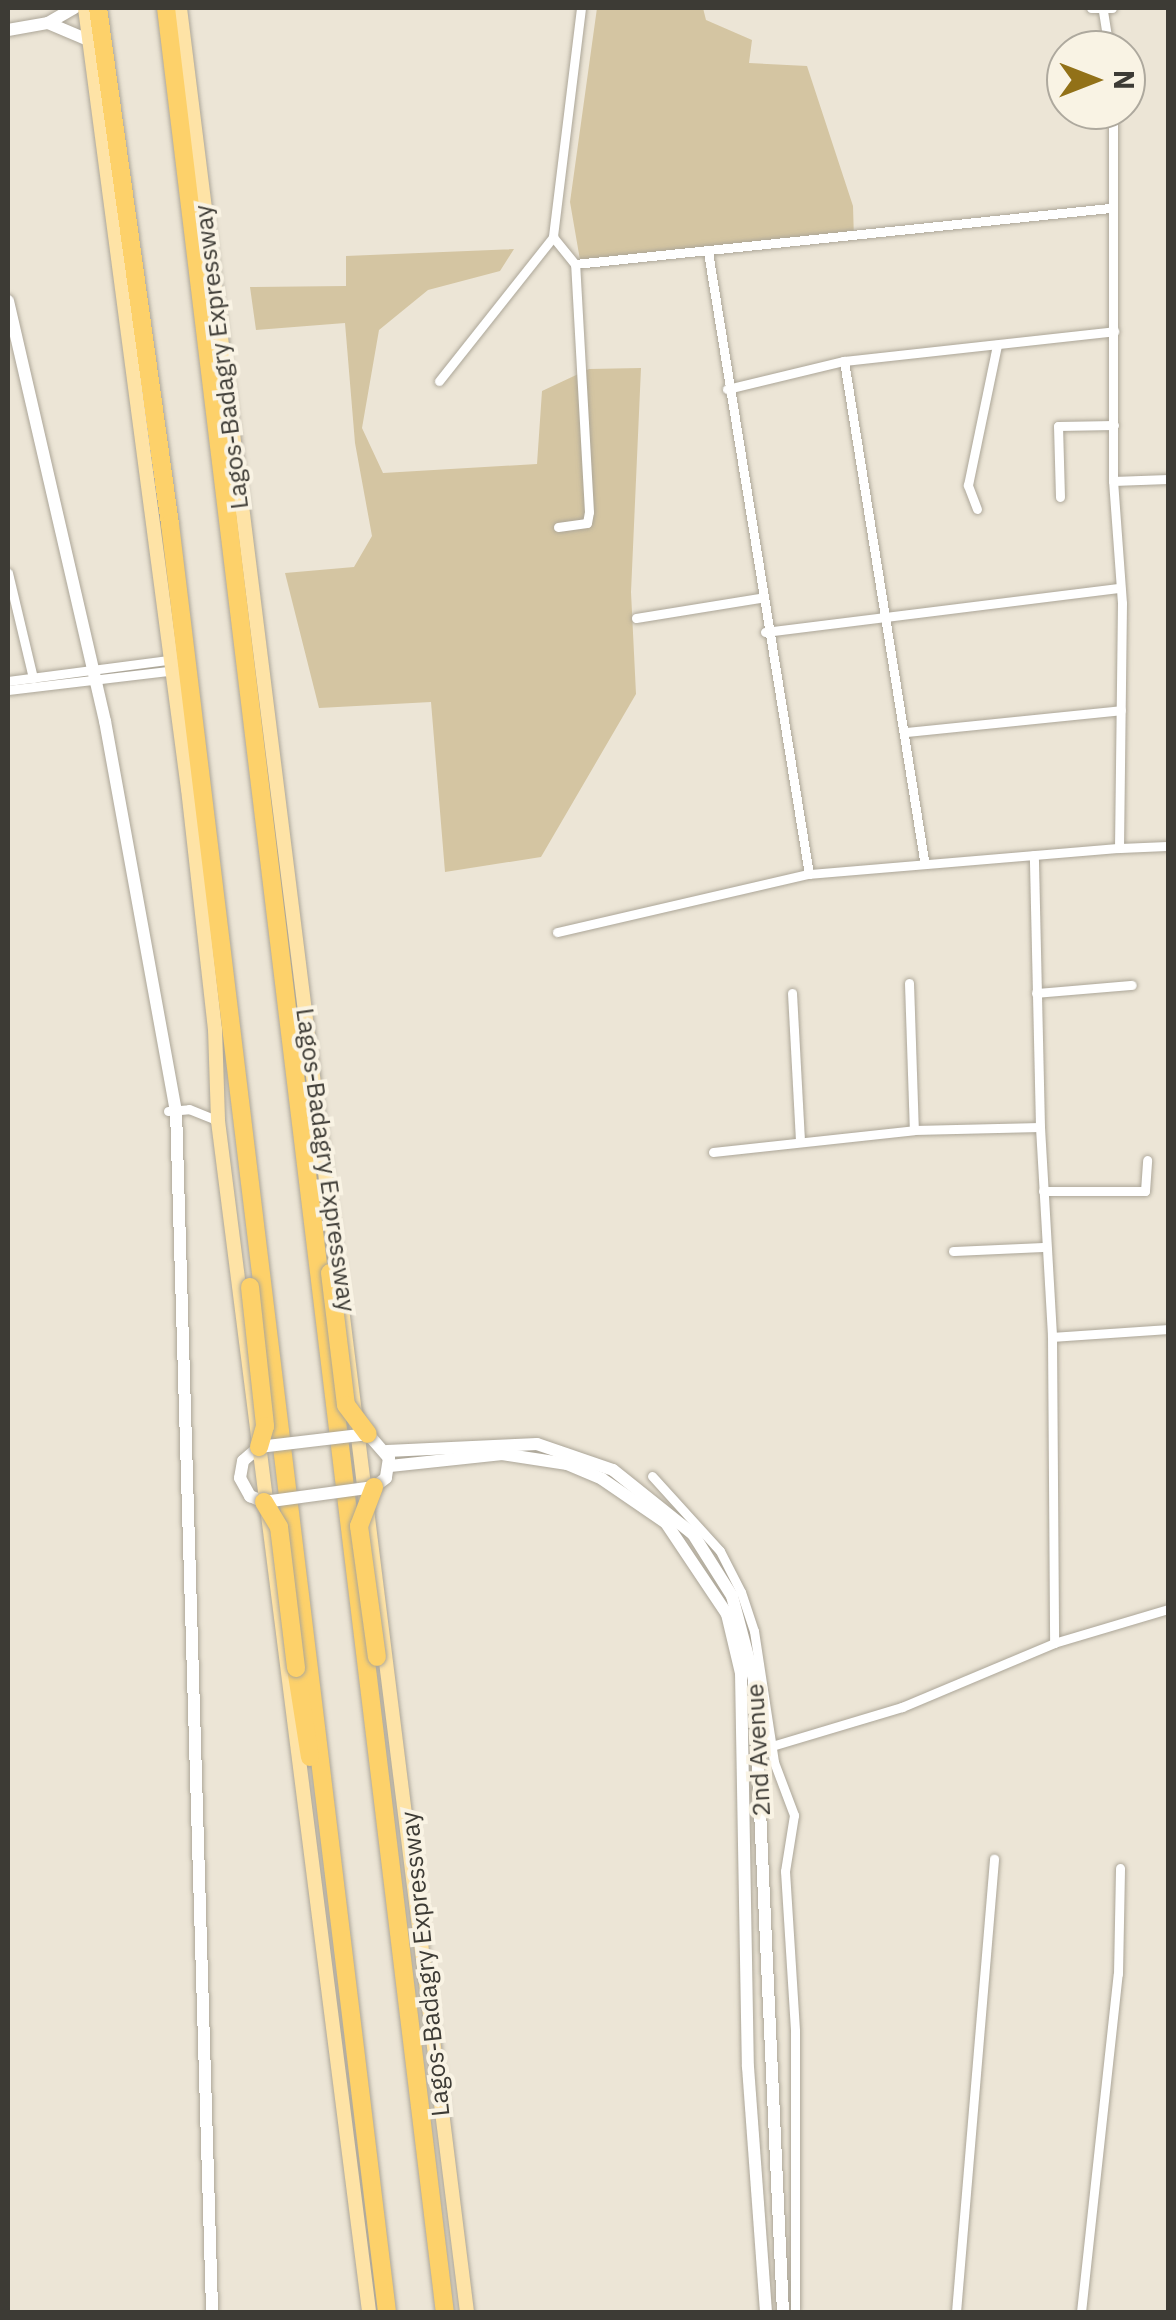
<!DOCTYPE html>
<style>
body{margin:0}
#map{position:relative;width:1176px;height:2320px;overflow:hidden;background:#ece5d6;font-family:"IBM Plex Sans",sans-serif}
div>[style]{position:absolute}
[style*='--x']{left:calc(var(--x)*1px);top:calc(var(--y)*1px);width:calc(var(--w)*1px);rotate:calc(var(--a)*1deg)}
.green>*{inset:0;background:#d4c5a2}
.roads{filter:drop-shadow(0 0 2px #aca698) drop-shadow(0 0 2px #aca698)}
.street>*{height:9px;margin:-4.5px;padding:0 4.5px;transform-origin:4.5px;border-radius:4.5px;background:#fff}
.secondary>*{height:12px;margin:-6px;padding:0 6px;transform-origin:6px;border-radius:6px;background:#fff}
.primary>*{height:14px;margin:-7px;padding:0 7px;transform-origin:7px;border-radius:7px;background:#fee3a6}
.highway>*{height:18px;margin:-9px;padding:0 9px;transform-origin:9px;border-radius:9px;background:#fdd16a}
.bridges{filter:drop-shadow(0 0 2px #aca698) drop-shadow(0 0 2px #aca698)}
.secondary-bridge>*{height:12px;margin:-6px;padding:0 6px;transform-origin:6px;border-radius:6px;background:#fff}
.highway-bridge>*{height:18px;margin:-9px;padding:0 9px;transform-origin:9px;border-radius:9px;background:#fdd16a}
span{translate:-50% -50%;white-space:nowrap;text-align:center;line-height:1.15;-webkit-text-stroke:8px #f9f3e4;paint-order:stroke}
.street-label{font-size:25px;color:#3d3b35}
.frame{position:absolute;inset:0;border:10px solid #3d3b35;pointer-events:none}
.north{position:absolute;left:1046px;top:30px;width:100px;height:100px;box-sizing:border-box;background:#f9f3e4;border:2px solid #aea99e;border-radius:50%;rotate:90deg;font-size:28px;font-weight:700;line-height:40px;text-align:center;color:#3d3b35}
.north::after{content:'';display:block;margin:auto;width:35px;height:45px;background:#927118;clip-path:polygon(50% 0,100% 100%,50% 72%,0 100%)}
</style>
<div id="map">
<div class="green">
<i style="clip-path:polygon(597px 8px,703px 8px,706px 20px,752px 40px,749px 63px,807px 66px,853px 206px,854px 240px,580px 260px,570px 202px)"></i>
<i style="clip-path:polygon(514px 249px,500px 271px,428px 290px,379px 330px,362px 428px,383px 473px,537px 464px,542px 391px,589px 369px,641px 368px,631px 592px,636px 694px,541px 857px,445px 872px,431px 702px,319px 708px,285px 573px,354px 567px,372px 536px,355px 443px,345px 323px,256px 330px,250px 287px,346px 286px,346px 256px)"></i>
</div>
<div class="roads">
<div class="street">
<i style="--x:581;--y:8;--w:231;--a:97"></i>
<i style="--x:553;--y:237;--w:35;--a:51"></i>
<i style="--x:575;--y:264;--w:538;--a:-5.98"></i>
<i style="--x:1091;--y:8;--w:21;--a:0"></i>
<i style="--x:1103;--y:11;--w:39;--a:81"></i>
<i style="--x:708;--y:252;--w:630;--a:80.78"></i>
<i style="--x:844;--y:361;--w:505;--a:80.89"></i>
<i style="--x:439;--y:381;--w:184;--a:-51.6"></i>
<i style="--x:727;--y:389;--w:120;--a:-13.5"></i>
<i style="--x:844;--y:361;--w:272;--a:-6.3"></i>
<i style="--x:1113;--y:481;--w:55;--a:-2.1"></i>
<i style="--x:1060;--y:497;--w:71;--a:-91.6"></i>
<i style="--x:1058;--y:426;--w:56;--a:-1"></i>
<i style="--x:977;--y:509;--w:26;--a:-111"></i>
<i style="--x:968;--y:485;--w:143;--a:-78.3"></i>
<i style="--x:558;--y:527;--w:29;--a:-8"></i>
<i style="--x:587;--y:523;--w:11;--a:-80"></i>
<i style="--x:589;--y:512;--w:248;--a:-93.2"></i>
<i style="--x:8;--y:573;--w:108;--a:76.6"></i>
<i style="--x:636;--y:618;--w:125;--a:-9.2"></i>
<i style="--x:765;--y:632;--w:358;--a:-7.1"></i>
<i style="--x:8;--y:681;--w:160;--a:-7.5"></i>
<i style="--x:8;--y:690;--w:161;--a:-6.8"></i>
<i style="--x:906;--y:732;--w:216;--a:-5.8"></i>
<i style="--x:1119;--y:848;--w:49;--a:-2.3"></i>
<i style="--x:557;--y:932;--w:259;--a:-13"></i>
<i style="--x:809;--y:874;--w:311;--a:-4.8"></i>
<i style="--x:1119;--y:848;--w:245;--a:-89.3"></i>
<i style="--x:1122;--y:603;--w:122;--a:-94.2"></i>
<i style="--x:1113;--y:481;--w:371;--a:-90"></i>
<i style="--x:909;--y:983;--w:147;--a:88.1"></i>
<i style="--x:792;--y:993;--w:148;--a:86.9"></i>
<i style="--x:1036;--y:993;--w:96;--a:-4.8"></i>
<i style="--x:168;--y:1111;--w:21;--a:-5"></i>
<i style="--x:189;--y:1109;--w:31;--a:22"></i>
<i style="--x:1040;--y:1127;--w:210;--a:86.7"></i>
<i style="--x:1052;--y:1337;--w:306;--a:89.6"></i>
<i style="--x:713;--y:1152;--w:202;--a:-6.2"></i>
<i style="--x:914;--y:1130;--w:126;--a:-1.4"></i>
<i style="--x:1040;--y:1127;--w:272;--a:-91.3"></i>
<i style="--x:1043;--y:1191;--w:102;--a:0"></i>
<i style="--x:1145;--y:1191;--w:31;--a:-86"></i>
<i style="--x:953;--y:1251;--w:91;--a:-2.5"></i>
<i style="--x:1052;--y:1337;--w:116;--a:-3.9"></i>
<i style="--x:652;--y:1476;--w:101;--a:47.8"></i>
<i style="--x:720;--y:1551;--w:46;--a:62.9"></i>
<i style="--x:741;--y:1592;--w:41;--a:71.6"></i>
<i style="--x:754;--y:1631;--w:133;--a:81.3"></i>
<i style="--x:774;--y:1762;--w:57;--a:69.3"></i>
<i style="--x:794;--y:1815;--w:57;--a:99.1"></i>
<i style="--x:785;--y:1871;--w:160;--a:86.4"></i>
<i style="--x:795;--y:2031;--w:278;--a:90"></i>
<i style="--x:772;--y:1746;--w:136;--a:-16.7"></i>
<i style="--x:902;--y:1707;--w:165;--a:-22.8"></i>
<i style="--x:1054;--y:1643;--w:119;--a:-16.6"></i>
<i style="--x:956;--y:2312;--w:455;--a:-85.2"></i>
<i style="--x:1081;--y:2312;--w:340;--a:-83.8"></i>
<i style="--x:1118;--y:1974;--w:106;--a:-88.9"></i>
</div>
<div class="secondary">
<i style="--x:48;--y:23;--w:43;--a:23"></i>
<i style="--x:8;--y:30;--w:41;--a:-9.9"></i>
<i style="--x:48;--y:23;--w:30;--a:-30"></i>
<i style="--x:8;--y:301;--w:431;--a:77"></i>
<i style="--x:105;--y:721;--w:395;--a:79.7"></i>
<i style="--x:176;--y:1110;--w:1203;--a:88.28"></i>
<i style="--x:368;--y:1434;--w:32;--a:49"></i>
<i style="--x:389;--y:1458;--w:20;--a:99"></i>
<i style="--x:386;--y:1478;--w:15;--a:143"></i>
<i style="--x:259;--y:1447;--w:21;--a:139"></i>
<i style="--x:243;--y:1461;--w:17;--a:100"></i>
<i style="--x:240;--y:1478;--w:21;--a:61"></i>
<i style="--x:250;--y:1496;--w:15;--a:23"></i>
<i style="--x:387;--y:1451;--w:150;--a:-2.7"></i>
<i style="--x:537;--y:1444;--w:80;--a:18.9"></i>
<i style="--x:613;--y:1470;--w:102;--a:38.7"></i>
<i style="--x:693;--y:1534;--w:73;--a:57.8"></i>
<i style="--x:732;--y:1596;--w:86;--a:75.2"></i>
<i style="--x:754;--y:1679;--w:634;--a:87.38"></i>
<i style="--x:390;--y:1466;--w:113;--a:-6.1"></i>
<i style="--x:502;--y:1454;--w:66;--a:8.7"></i>
<i style="--x:567;--y:1464;--w:38;--a:23"></i>
<i style="--x:602;--y:1479;--w:78;--a:34.5"></i>
<i style="--x:666;--y:1523;--w:110;--a:56.2"></i>
<i style="--x:727;--y:1614;--w:61;--a:76.7"></i>
<i style="--x:741;--y:1673;--w:394;--a:89"></i>
<i style="--x:748;--y:2067;--w:246;--a:85.8"></i>
</div>
<div class="primary">
<i style="--x:85;--y:8;--w:788;--a:82.49"></i>
<i style="--x:188;--y:789;--w:242;--a:83.6"></i>
<i style="--x:215;--y:1029;--w:92;--a:88.1"></i>
<i style="--x:218;--y:1121;--w:1201;--a:82.77"></i>
<i style="--x:180;--y:8;--w:2322;--a:82.9"></i>
</div>
<div class="highway">
<i style="--x:98;--y:8;--w:521;--a:82.06"></i>
<i style="--x:170;--y:524;--w:1801;--a:83.08"></i>
<i style="--x:166;--y:8;--w:2321;--a:83.1"></i>
<i style="--x:296;--y:1668;--w:90;--a:81.1"></i>
</div>
</div>
<div class="bridges">
<div class="secondary-bridge">
<i style="--x:259;--y:1447;--w:110;--a:-6.8"></i>
<i style="--x:264;--y:1502;--w:111;--a:-7.8"></i>
</div>
<div class="highway-bridge">
<i style="--x:330;--y:1273;--w:133;--a:83.1"></i>
<i style="--x:346;--y:1405;--w:36;--a:53"></i>
<i style="--x:250;--y:1287;--w:140;--a:83.8"></i>
<i style="--x:265;--y:1426;--w:22;--a:106"></i>
<i style="--x:374;--y:1487;--w:42;--a:111"></i>
<i style="--x:359;--y:1526;--w:132;--a:82.2"></i>
<i style="--x:264;--y:1502;--w:29;--a:59"></i>
<i style="--x:279;--y:1527;--w:142;--a:83.1"></i>
</div>
</div>
<div class="street-label">
<span style="left:221px;top:357px;rotate:-97deg">Lagos-Badagry Expressway</span>
<span style="left:326px;top:1160px;rotate:82deg">Lagos-Badagry Expressway</span>
<span style="left:758px;top:1750px;rotate:-93deg">2nd Avenue</span>
<span style="left:425px;top:1964px;rotate:-96deg">Lagos-Badagry Expressway</span>
</div>
<div class="frame"></div>
<div class="north">N</div>
</div>
